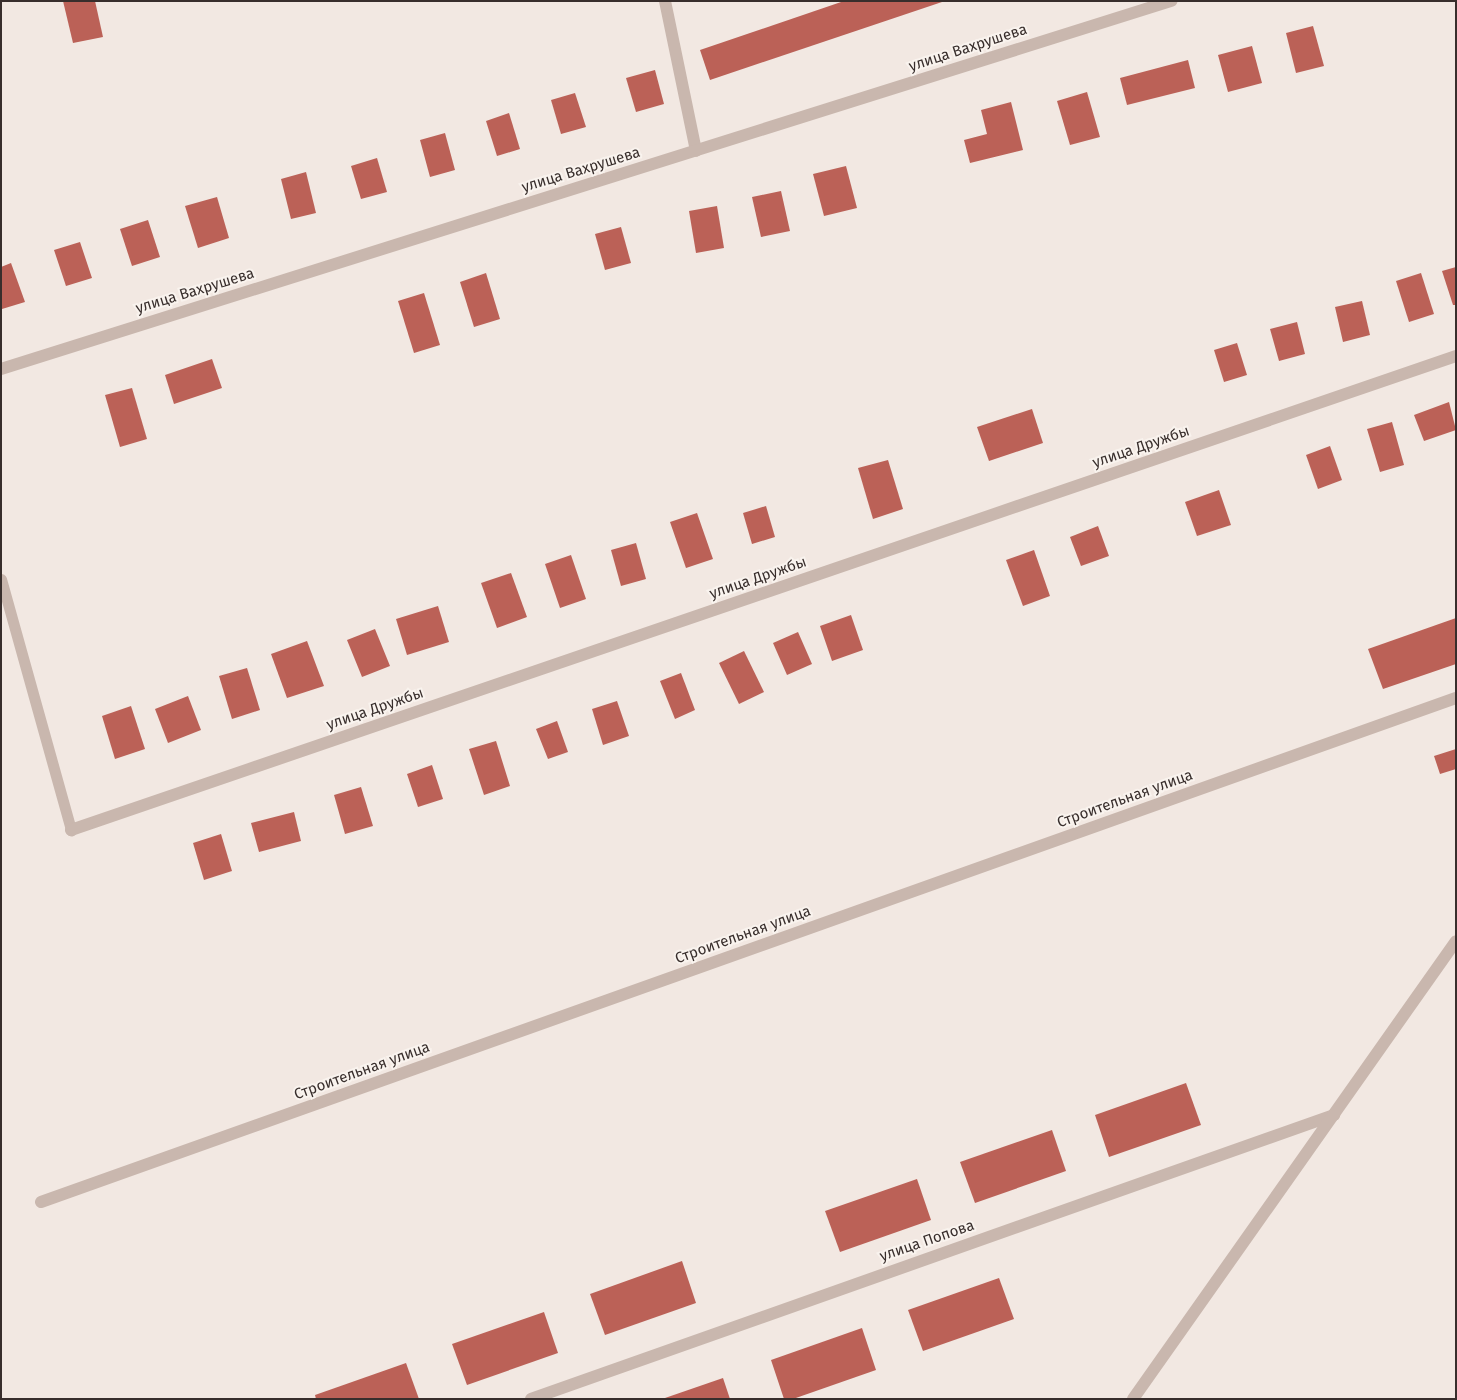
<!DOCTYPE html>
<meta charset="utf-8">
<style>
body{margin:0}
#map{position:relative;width:1457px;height:1400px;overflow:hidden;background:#f2e8e2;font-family:"Fira Sans",sans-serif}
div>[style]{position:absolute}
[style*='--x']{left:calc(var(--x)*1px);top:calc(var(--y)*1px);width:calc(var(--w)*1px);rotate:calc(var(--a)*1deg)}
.building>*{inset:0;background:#bb6157}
.lane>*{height:11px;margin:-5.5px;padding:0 5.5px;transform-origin:5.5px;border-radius:5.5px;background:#c9b7ae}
.street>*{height:12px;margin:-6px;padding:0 6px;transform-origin:6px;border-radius:6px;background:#c9b7ae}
span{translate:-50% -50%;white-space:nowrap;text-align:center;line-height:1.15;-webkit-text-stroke:4px #f9f3ee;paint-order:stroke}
.street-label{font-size:15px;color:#382e2c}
.frame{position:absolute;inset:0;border:2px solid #382e2c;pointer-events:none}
</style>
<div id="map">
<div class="building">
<i style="clip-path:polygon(63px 1px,95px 1px,103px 37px,73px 43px)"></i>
<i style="clip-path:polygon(844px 1px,942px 2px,710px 80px,700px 50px)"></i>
<i style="clip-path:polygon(1313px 26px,1324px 66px,1296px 73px,1286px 33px)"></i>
<i style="clip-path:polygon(1252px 46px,1262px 83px,1228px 92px,1218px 55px)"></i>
<i style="clip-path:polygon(1188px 60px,1195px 88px,1127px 105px,1120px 78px)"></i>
<i style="clip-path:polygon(655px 70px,664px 104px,636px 112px,626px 78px)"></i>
<i style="clip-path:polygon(1087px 92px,1100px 137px,1070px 145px,1057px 101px)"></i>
<i style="clip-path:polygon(575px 93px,586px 127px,561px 134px,551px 100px)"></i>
<i style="clip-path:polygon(1011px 102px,1023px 150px,970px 163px,964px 140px,987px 134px,981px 110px)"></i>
<i style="clip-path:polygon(509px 113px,520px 149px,497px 156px,486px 121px)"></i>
<i style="clip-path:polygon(445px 133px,455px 170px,430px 177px,420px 140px)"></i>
<i style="clip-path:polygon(377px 158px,387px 192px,361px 199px,351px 166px)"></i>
<i style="clip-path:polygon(846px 166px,857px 208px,824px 216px,813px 174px)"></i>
<i style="clip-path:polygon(306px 172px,316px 213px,291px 219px,281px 179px)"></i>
<i style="clip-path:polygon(781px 191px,790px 231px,761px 237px,752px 197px)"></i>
<i style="clip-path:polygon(217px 197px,229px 238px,198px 248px,185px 206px)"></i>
<i style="clip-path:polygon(717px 206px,724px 248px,696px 253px,689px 211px)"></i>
<i style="clip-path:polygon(148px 220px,160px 257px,132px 266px,120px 229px)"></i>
<i style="clip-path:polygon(621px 227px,631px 263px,605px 270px,595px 234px)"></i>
<i style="clip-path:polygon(80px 242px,92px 278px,66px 286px,54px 250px)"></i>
<i style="clip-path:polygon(11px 263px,25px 302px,2px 309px,1px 267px)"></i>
<i style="clip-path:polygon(1456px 267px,1456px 305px,1453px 305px,1442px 271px)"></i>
<i style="clip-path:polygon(486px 273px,500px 319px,474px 327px,460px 282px)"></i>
<i style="clip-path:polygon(1421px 273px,1434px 314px,1409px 322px,1396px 281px)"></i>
<i style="clip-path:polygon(424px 293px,440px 345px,414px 353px,398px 301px)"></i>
<i style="clip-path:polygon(1362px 301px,1370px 335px,1343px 342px,1335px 307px)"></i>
<i style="clip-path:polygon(1297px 322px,1305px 354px,1279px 361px,1270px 329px)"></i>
<i style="clip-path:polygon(1237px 343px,1247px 375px,1224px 382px,1214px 350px)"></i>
<i style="clip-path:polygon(212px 359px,222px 388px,174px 404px,165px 375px)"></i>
<i style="clip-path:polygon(132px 388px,147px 439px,120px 447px,105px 395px)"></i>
<i style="clip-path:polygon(1449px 402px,1456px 430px,1424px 441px,1414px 415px)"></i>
<i style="clip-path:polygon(1032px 409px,1043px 443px,989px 461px,977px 427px)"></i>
<i style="clip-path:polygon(1392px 422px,1404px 465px,1380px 472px,1367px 429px)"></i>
<i style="clip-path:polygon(1330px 446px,1342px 480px,1318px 489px,1306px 455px)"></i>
<i style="clip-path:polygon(888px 460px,903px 509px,873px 519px,858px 468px)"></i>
<i style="clip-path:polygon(1219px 490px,1231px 525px,1197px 536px,1185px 502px)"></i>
<i style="clip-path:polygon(766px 506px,775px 537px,752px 544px,743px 513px)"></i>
<i style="clip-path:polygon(697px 513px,713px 559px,686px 568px,670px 522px)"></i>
<i style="clip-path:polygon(1098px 526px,1109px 556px,1081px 566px,1070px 537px)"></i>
<i style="clip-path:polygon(636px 543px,646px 579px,621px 586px,611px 550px)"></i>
<i style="clip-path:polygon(1034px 550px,1050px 596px,1023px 606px,1006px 560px)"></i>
<i style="clip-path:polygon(571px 555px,586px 599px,560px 608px,545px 564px)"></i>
<i style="clip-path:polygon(511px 573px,527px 617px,497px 628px,481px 583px)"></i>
<i style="clip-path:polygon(438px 606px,449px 642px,407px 655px,396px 619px)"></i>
<i style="clip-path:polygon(851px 615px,863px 650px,832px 661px,820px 626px)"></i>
<i style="clip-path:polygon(1456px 618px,1456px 664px,1383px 689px,1368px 649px)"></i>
<i style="clip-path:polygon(375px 629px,390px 666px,362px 677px,347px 640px)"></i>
<i style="clip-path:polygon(798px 632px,812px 664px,787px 675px,773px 643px)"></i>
<i style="clip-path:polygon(307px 641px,324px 686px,287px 698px,271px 654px)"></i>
<i style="clip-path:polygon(744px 651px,764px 692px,739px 704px,719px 663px)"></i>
<i style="clip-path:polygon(247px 668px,260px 710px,232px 719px,219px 676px)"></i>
<i style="clip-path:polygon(681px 673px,695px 710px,675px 719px,660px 681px)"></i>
<i style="clip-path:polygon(188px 696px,201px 730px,168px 743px,155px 709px)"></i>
<i style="clip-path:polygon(617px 701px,629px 736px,603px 745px,592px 709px)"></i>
<i style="clip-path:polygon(131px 706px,145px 749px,115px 759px,102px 716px)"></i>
<i style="clip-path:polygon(557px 721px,568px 752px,548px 759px,536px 729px)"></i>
<i style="clip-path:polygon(496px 741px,510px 786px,484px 795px,469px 749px)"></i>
<i style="clip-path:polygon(1456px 749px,1456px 769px,1440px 774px,1434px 756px)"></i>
<i style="clip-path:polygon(432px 765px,443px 799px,418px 807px,407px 774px)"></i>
<i style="clip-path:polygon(361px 787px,373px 826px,345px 834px,334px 795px)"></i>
<i style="clip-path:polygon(294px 812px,301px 841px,259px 852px,251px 823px)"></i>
<i style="clip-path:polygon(221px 834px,232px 871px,204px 880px,193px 843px)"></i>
<i style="clip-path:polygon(1186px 1083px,1201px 1125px,1109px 1157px,1095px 1115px)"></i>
<i style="clip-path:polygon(1052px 1130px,1066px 1171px,975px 1203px,960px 1162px)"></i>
<i style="clip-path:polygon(917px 1179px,931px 1220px,840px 1252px,825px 1211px)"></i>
<i style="clip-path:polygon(682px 1261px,696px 1303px,605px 1335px,590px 1294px)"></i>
<i style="clip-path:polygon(999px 1278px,1014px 1319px,923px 1351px,908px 1310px)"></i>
<i style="clip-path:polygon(544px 1312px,558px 1353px,467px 1385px,452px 1344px)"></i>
<i style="clip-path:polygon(862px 1328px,876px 1370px,793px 1399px,784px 1399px,771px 1360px)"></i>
<i style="clip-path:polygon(406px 1363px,419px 1399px,316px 1399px,315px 1395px)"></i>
<i style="clip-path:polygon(723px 1378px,730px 1399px,665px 1399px,665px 1398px)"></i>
</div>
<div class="lane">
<i style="--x:1;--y:579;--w:261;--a:74.4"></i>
</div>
<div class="street">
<i style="--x:665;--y:1;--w:153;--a:78.3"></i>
<i style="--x:1;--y:369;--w:1227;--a:-17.46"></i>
<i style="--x:71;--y:830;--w:1464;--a:-18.89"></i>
<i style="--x:41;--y:1202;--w:1502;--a:-19.61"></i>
<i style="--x:531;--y:1399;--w:852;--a:-19.48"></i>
<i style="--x:1133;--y:1399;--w:560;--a:-54.81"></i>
</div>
<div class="street-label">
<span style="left:968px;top:48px;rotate:-18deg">улица Вахрушева</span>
<span style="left:581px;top:170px;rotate:-17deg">улица Вахрушева</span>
<span style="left:195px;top:291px;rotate:-17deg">улица Вахрушева</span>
<span style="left:1141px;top:447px;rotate:-19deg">улица Дружбы</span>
<span style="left:758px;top:578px;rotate:-19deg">улица Дружбы</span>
<span style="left:375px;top:709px;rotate:-19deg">улица Дружбы</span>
<span style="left:1125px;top:799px;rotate:-20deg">Строительная улица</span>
<span style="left:743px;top:935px;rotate:-20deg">Строительная улица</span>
<span style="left:362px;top:1071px;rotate:-20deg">Строительная улица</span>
<span style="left:927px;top:1241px;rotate:-19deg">улица Попова</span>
</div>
<div class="frame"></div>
</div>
